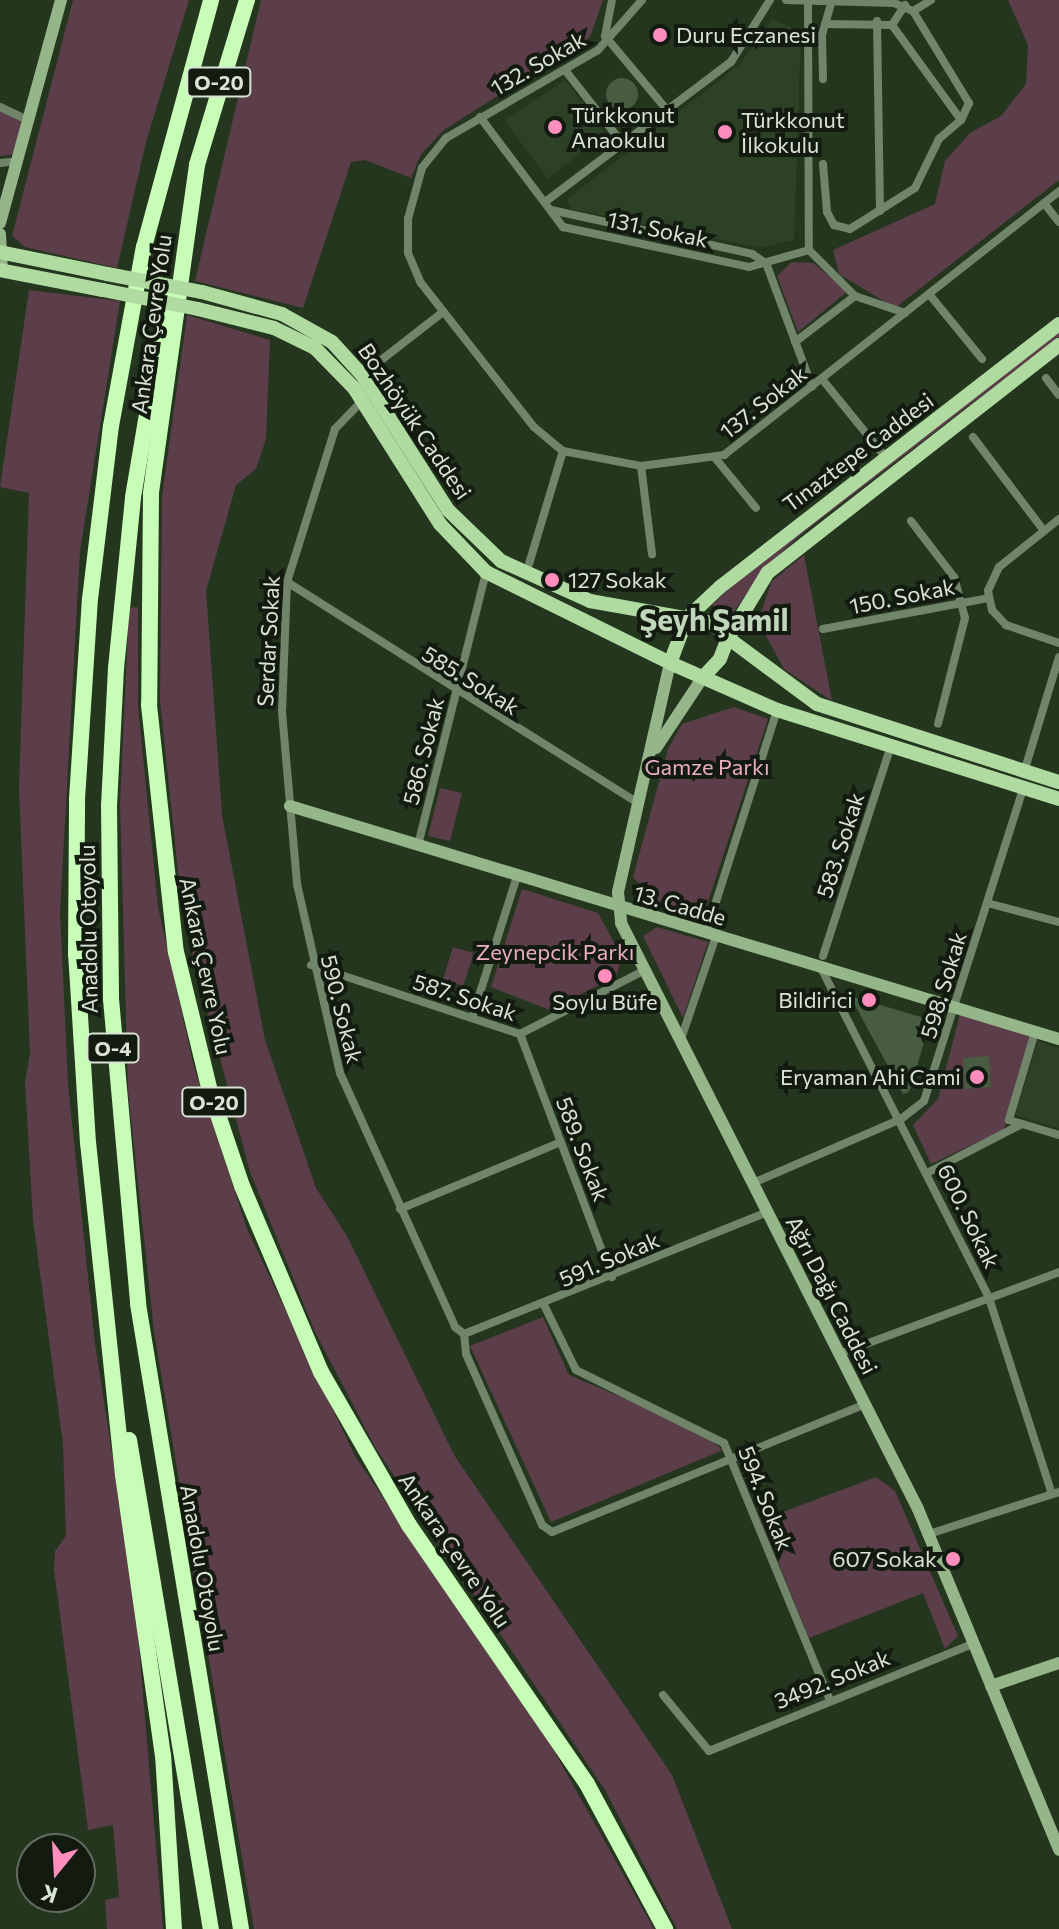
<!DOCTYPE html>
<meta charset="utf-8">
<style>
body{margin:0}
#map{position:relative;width:1059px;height:1929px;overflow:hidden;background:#25361f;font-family:Commissioner,sans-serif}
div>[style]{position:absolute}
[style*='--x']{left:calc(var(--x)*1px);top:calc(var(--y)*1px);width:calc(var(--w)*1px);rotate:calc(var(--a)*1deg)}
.built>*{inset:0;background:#2d4126}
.green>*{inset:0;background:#5c3e4a}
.building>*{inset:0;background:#485c42}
.round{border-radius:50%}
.street>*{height:8px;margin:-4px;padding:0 4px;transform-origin:4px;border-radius:4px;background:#70856a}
.secondary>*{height:12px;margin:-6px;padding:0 6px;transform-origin:6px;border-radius:6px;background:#94b689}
.primary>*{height:14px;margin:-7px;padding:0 7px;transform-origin:7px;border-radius:7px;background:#afdba1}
.highway>*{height:16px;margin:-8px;padding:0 8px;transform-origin:8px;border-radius:8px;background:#c8fdb7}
.primary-bridge>*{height:14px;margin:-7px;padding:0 7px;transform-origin:7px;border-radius:7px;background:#afdba1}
.dots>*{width:22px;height:22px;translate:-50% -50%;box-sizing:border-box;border:4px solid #131b11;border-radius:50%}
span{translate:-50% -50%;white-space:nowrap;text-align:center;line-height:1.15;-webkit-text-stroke:8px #131b11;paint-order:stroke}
.shield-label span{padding:2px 6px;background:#131b11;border:2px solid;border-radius:6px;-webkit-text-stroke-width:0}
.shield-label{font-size:20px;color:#d9e4d6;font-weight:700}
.poi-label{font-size:22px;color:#d9e4d6}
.left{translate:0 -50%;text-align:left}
.right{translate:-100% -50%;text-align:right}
.street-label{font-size:22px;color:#d9e4d6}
.park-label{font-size:22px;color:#eaadc4}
.district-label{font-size:30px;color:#c0d6ba;font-weight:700}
.north{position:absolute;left:16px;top:1833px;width:80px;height:80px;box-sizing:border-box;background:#131b11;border:2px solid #626b60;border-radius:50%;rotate:198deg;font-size:22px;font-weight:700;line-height:32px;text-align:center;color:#d9e4d6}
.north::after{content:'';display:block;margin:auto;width:28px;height:36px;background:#fe8ebe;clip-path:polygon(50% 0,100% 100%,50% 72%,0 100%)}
</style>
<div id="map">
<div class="built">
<i style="clip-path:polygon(772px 19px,801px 31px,794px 240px,760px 248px,571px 209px,567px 199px,739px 65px)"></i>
<i style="clip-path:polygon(565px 80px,605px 133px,548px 179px,504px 120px)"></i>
<i style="clip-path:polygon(1038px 1041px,1059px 1048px,1059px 1128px,1015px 1115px)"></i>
</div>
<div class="green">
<i style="clip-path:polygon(73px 0,189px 0,146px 142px,117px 268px,25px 247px,12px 236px)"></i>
<i style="clip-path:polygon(261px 0,603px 0,590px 37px,444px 130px,421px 154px,411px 178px,365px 160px,351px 162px,303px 308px,195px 281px)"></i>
<i style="clip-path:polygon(1008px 0,1059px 0,1059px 180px,895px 308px,839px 274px,833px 250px,935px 204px,945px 161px,970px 133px,1001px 116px,1026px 84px,1028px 45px)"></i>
<i style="clip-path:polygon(9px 110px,22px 123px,14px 154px,0 156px,0 111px)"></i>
<i style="clip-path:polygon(792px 262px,813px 263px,848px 291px,798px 332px,777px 276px)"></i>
<i style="clip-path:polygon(29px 290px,120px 301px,80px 551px,60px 912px,68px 1084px,95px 1344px,135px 1601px,163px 1929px,107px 1929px,105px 1900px,119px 1897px,113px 1825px,88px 1830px,54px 1569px,55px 1551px,66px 1536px,63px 1444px,33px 1220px,25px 1082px,30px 1054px,19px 786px,29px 493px,0 487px)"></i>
<i style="clip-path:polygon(187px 315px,270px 340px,266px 439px,256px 469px,236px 485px,206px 591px,222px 815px,265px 1040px,316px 1188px,347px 1236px,454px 1455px,672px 1775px,732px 1929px,677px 1929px,605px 1790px,375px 1447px,315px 1332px,250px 1172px,183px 918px,160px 701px,162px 496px)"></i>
<i style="clip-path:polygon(1059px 331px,1059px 337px,804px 532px,763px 569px,731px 616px,712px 605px,734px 584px)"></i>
<i style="clip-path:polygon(804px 555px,832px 701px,784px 669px,758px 621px,772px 581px)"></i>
<i style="clip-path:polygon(138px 607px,138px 706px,158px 907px,194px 1067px,247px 1229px,355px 1456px,550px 1744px,654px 1929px,254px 1929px,154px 1331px,128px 1090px,120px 803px,129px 608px)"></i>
<i style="clip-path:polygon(734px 707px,768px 719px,702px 920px,658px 905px,633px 877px,668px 749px,682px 724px)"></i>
<i style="clip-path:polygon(440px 788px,462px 793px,450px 841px,428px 836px)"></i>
<i style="clip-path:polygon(522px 889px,598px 913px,622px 957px,616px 976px,550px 1010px,491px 987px)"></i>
<i style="clip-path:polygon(657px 927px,708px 942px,683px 1018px,643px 936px)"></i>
<i style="clip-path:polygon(453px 947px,474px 953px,463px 986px,443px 979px)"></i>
<i style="clip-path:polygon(960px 1014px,1030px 1036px,1004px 1130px,931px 1164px,913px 1125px,938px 1099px)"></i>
<i style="clip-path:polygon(543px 1317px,569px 1375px,694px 1428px,723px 1450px,551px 1522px,470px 1346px)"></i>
<i style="clip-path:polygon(876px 1477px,895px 1491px,958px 1636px,945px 1649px,923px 1593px,809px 1638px,761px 1520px)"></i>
</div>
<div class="building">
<i class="round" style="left:606px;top:78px;width:32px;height:32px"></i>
<i style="clip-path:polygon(850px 996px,931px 1020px,909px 1092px,903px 1094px)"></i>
<i style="clip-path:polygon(989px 1056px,991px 1087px,965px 1089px,963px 1058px)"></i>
</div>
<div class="street">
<i style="--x:612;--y:0;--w:37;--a:101"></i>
<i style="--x:605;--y:36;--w:97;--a:50"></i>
<i style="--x:642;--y:0;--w:67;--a:131.3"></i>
<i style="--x:598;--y:50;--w:176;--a:149.9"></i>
<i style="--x:446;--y:138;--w:38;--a:129"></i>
<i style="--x:422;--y:168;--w:53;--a:105.4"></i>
<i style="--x:408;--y:219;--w:34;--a:90"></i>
<i style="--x:408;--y:253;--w:33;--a:67"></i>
<i style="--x:421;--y:283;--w:183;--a:51.9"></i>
<i style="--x:534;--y:427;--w:38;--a:40"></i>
<i style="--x:563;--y:451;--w:79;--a:10.9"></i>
<i style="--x:641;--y:466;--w:84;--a:-7.5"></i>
<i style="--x:724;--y:455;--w:427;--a:-38.2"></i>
<i style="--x:786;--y:0;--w:108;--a:1.6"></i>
<i style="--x:894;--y:3;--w:21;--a:23"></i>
<i style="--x:913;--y:11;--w:21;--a:-31"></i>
<i style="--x:808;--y:5;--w:245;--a:89.8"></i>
<i style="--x:809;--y:250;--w:65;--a:45"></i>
<i style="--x:855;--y:296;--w:53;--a:18.8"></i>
<i style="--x:913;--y:11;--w:108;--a:58.7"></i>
<i style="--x:969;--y:103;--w:19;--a:115"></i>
<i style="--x:877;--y:21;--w:190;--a:89.1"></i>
<i style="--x:892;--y:25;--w:24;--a:-57"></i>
<i style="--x:565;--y:70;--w:94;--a:51.9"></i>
<i style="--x:823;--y:79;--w:44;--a:-91.3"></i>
<i style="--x:822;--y:35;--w:32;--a:-74"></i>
<i style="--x:0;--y:107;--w:31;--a:25"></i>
<i style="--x:480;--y:117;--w:138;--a:53"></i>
<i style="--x:563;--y:227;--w:190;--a:12.1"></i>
<i style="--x:749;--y:267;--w:62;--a:-15.8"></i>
<i style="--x:0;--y:163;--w:18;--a:-6"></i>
<i style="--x:823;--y:164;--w:48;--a:85.2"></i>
<i style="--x:827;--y:212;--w:15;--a:62"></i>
<i style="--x:834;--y:225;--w:16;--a:14"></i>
<i style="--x:850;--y:229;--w:77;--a:-32.2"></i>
<i style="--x:915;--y:188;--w:55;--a:-63.9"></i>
<i style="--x:939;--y:139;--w:29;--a:-41"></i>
<i style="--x:961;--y:120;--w:117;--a:-126"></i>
<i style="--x:892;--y:25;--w:67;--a:-179.1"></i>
<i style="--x:545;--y:202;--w:233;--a:-37"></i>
<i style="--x:731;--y:62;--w:73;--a:-57.8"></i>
<i style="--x:1044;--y:203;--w:24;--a:52"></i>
<i style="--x:551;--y:210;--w:206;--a:12.3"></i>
<i style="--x:752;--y:254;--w:17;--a:33"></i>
<i style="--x:766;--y:263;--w:132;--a:69.6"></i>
<i style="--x:929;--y:294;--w:84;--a:50.8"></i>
<i style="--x:795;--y:342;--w:76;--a:-37.5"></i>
<i style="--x:362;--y:375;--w:103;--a:-37.9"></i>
<i style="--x:1046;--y:378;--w:21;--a:53"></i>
<i style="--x:822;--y:379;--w:103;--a:50.9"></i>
<i style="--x:362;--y:401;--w:39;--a:134"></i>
<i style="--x:335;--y:429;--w:160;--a:107.4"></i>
<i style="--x:287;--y:582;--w:130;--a:92.2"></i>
<i style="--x:282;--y:712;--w:173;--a:85"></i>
<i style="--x:297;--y:884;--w:194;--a:77.2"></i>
<i style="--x:340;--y:1073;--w:279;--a:65.6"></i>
<i style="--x:455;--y:1327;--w:11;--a:38"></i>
<i style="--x:973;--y:437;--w:118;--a:52.9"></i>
<i style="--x:716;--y:459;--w:63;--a:50.8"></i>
<i style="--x:641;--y:466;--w:89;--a:82.9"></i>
<i style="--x:1059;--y:519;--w:77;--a:141.3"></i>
<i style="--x:999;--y:567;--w:26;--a:115"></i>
<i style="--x:988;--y:591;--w:19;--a:78"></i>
<i style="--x:992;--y:610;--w:21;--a:47"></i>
<i style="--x:1006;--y:625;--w:56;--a:18.8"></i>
<i style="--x:911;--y:521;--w:71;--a:52.5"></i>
<i style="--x:954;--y:577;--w:42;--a:75"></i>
<i style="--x:965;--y:618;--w:109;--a:104.3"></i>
<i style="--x:529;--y:564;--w:118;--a:-73.3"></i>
<i style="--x:287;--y:582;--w:416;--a:32.2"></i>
<i style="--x:823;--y:629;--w:168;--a:-10.6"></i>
<i style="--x:1024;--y:772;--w:120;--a:-73.1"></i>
<i style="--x:418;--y:845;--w:281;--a:-76"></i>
<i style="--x:987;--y:903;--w:74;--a:14.8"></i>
<i style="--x:706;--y:933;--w:234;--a:-72.3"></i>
<i style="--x:823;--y:956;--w:221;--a:-72.1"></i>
<i style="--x:311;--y:965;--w:220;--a:18.3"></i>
<i style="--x:520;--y:1034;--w:140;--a:-27.1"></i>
<i style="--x:821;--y:968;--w:370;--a:63"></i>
<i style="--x:989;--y:1298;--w:206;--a:72.2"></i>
<i style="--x:472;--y:1018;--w:149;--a:-72.4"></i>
<i style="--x:1035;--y:1032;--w:92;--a:106.5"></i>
<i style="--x:1009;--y:1120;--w:52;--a:16.7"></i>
<i style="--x:520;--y:1034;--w:260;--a:69.3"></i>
<i style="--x:681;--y:1039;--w:109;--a:-71.2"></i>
<i style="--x:927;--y:1173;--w:107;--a:-27.3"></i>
<i style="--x:753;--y:1183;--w:161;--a:-23.4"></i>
<i style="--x:901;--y:1119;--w:29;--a:-38"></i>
<i style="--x:924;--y:1101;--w:328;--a:-72.4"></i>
<i style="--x:400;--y:1209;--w:174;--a:-22.6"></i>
<i style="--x:544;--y:1305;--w:72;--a:63.8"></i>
<i style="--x:576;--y:1370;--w:165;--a:26.3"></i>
<i style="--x:724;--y:1443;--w:276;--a:67.6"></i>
<i style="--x:464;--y:1334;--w:20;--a:84"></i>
<i style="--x:466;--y:1354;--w:187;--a:66"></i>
<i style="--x:542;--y:1525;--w:12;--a:35"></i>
<i style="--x:552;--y:1532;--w:338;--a:-22.2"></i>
<i style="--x:464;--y:1334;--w:328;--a:-21.9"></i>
<i style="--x:839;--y:1354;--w:235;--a:-20.4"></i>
<i style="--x:929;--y:1534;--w:137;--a:-17.9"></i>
<i style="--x:663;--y:1695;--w:72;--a:50.6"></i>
<i style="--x:709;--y:1751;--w:285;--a:-22.1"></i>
</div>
<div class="secondary">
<i style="--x:0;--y:223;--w:231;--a:-74.7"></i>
<i style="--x:0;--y:234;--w:36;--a:87"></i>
<i style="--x:670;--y:663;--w:235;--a:102.8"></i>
<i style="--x:618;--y:892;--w:31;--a:84"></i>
<i style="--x:621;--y:923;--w:657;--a:63.12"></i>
<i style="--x:918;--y:1509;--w:369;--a:67.5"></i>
<i style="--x:656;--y:748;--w:85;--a:-56.5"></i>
<i style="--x:290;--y:806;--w:804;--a:16.86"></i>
<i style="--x:991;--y:1686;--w:72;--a:-18.7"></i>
</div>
<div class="primary">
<i style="--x:0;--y:252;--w:109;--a:11.6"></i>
<i style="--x:0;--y:270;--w:105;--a:11"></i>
<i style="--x:202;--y:292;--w:83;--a:15.4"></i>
<i style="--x:282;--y:314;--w:57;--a:29.2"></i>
<i style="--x:332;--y:342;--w:45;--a:47.7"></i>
<i style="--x:362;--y:375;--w:160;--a:57.5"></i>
<i style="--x:448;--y:510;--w:74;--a:43.9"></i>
<i style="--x:501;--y:561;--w:98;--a:24.2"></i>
<i style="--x:590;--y:601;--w:124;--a:10.2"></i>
<i style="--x:712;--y:623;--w:22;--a:43"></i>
<i style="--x:728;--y:638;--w:22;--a:111"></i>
<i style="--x:720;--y:659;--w:25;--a:133"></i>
<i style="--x:198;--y:309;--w:78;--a:14"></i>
<i style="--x:274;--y:328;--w:46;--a:26"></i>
<i style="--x:315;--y:348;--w:56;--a:45.7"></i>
<i style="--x:354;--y:388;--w:161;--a:57.7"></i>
<i style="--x:440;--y:524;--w:66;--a:46.2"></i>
<i style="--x:486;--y:572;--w:205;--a:26.3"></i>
<i style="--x:1059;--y:324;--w:429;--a:142.2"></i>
<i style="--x:720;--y:587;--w:45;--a:136.8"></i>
<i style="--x:687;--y:618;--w:48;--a:110.7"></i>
<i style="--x:670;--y:663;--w:117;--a:23.7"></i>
<i style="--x:777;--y:710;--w:296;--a:17.5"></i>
<i style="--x:1059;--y:345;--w:369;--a:142"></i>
<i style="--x:768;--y:572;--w:77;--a:121.2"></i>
<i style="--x:728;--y:638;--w:111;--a:36.6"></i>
<i style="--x:817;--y:704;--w:254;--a:17.9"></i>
</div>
<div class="highway">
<i style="--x:247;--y:0;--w:172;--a:106.9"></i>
<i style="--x:197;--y:165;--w:332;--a:98"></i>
<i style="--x:151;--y:494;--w:211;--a:90.5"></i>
<i style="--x:149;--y:705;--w:248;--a:83.8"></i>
<i style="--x:176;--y:952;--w:143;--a:76.3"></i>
<i style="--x:210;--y:1091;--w:100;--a:71.4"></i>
<i style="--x:242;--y:1186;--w:202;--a:67"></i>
<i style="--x:321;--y:1372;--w:177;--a:60.1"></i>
<i style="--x:409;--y:1525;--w:314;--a:55.5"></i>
<i style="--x:587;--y:1784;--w:165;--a:61.7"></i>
<i style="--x:167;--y:296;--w:205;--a:99.6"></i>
<i style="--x:133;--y:498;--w:171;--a:95.7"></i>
<i style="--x:116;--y:668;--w:137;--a:92.9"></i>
<i style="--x:109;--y:805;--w:194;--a:89.4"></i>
<i style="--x:111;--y:999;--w:306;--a:84.9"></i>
<i style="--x:138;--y:1304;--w:633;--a:80.64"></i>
<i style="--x:129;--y:1440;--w:496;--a:80.5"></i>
<i style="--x:174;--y:1929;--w:173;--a:-93.6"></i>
<i style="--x:163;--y:1756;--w:284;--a:-98.1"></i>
<i style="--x:123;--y:1475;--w:334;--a:-96"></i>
<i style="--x:88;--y:1143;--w:189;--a:-93.6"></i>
<i style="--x:76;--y:954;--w:155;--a:-89.6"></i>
<i style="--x:77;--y:799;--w:200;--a:-86.3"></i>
<i style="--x:90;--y:599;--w:174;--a:-83.1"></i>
<i style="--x:111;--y:426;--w:182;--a:-79.6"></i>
<i style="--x:144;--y:247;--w:256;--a:-74.8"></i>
</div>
<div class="primary-bridge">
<i style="--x:107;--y:274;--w:97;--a:10.7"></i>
<i style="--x:103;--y:290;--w:97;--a:11.3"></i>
</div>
<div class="dots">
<i style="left:660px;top:35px;background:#fe8ebe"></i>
<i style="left:555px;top:127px;background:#fe8ebe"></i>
<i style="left:725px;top:132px;background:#fe8ebe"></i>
<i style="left:552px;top:580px;background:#fe8ebe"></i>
<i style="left:605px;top:976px;background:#fe8ebe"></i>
<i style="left:869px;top:1000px;background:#fe8ebe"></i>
<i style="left:977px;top:1077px;background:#fe8ebe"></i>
<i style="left:953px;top:1559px;background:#fe8ebe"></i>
</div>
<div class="shield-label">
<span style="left:219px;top:82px">O-20</span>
<span style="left:113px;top:1048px">O-4</span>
<span style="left:214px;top:1102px">O-20</span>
</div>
<div class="poi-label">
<span class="left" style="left:676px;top:35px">Duru Eczanesi</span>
<span class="left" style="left:571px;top:127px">Türkkonut<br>Anaokulu</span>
<span class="left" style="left:741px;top:132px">Türkkonut<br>İlkokulu</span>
<span class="left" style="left:568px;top:580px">127 Sokak</span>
<span class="right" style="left:853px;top:1000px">Bildirici</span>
<span style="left:605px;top:1002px">Soylu Büfe</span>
<span class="right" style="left:961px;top:1077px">Eryaman Ahi Cami</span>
<span class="right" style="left:937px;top:1559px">607 Sokak</span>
</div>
<div class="street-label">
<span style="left:538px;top:63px;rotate:-30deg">132. Sokak</span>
<span style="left:658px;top:229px;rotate:12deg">131. Sokak</span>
<span style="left:151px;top:324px;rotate:-82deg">Ankara Çevre Yolu</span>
<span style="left:763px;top:402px;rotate:-38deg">137. Sokak</span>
<span style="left:415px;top:421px;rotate:56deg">Bozhöyük Caddesi</span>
<span style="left:858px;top:452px;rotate:-37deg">Tınaztepe Caddesi</span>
<span style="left:902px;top:596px;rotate:-11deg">150. Sokak</span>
<span style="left:268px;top:641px;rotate:-87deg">Serdar Sokak</span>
<span style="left:471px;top:680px;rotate:32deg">585. Sokak</span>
<span style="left:423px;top:751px;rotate:-76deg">586. Sokak</span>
<span style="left:840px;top:845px;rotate:-72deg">583. Sokak</span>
<span style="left:680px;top:905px;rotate:16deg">13. Cadde</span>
<span style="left:88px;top:929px;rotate:-91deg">Anadolu Otoyolu</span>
<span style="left:206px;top:966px;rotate:78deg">Ankara Çevre Yolu</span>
<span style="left:943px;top:985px;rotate:-73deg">598. Sokak</span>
<span style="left:465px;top:997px;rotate:18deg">587. Sokak</span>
<span style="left:342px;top:1009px;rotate:76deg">590. Sokak</span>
<span style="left:583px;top:1149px;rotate:69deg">589. Sokak</span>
<span style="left:969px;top:1216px;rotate:64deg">600. Sokak</span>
<span style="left:609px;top:1259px;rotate:-23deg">591. Sokak</span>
<span style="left:832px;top:1295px;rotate:63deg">Ağrı Dağı Caddesi</span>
<span style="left:766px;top:1498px;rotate:68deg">594. Sokak</span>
<span style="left:455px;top:1550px;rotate:56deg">Ankara Çevre Yolu</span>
<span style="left:203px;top:1568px;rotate:80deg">Anadolu Otoyolu</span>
<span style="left:832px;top:1679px;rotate:-22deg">3492. Sokak</span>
</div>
<div class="park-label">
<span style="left:707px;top:767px">Gamze Parkı</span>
<span style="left:555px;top:952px">Zeynepcik Parkı</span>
</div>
<div class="district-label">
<span style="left:714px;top:619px">Şeyh Şamil</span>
</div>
<div class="north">K</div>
</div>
